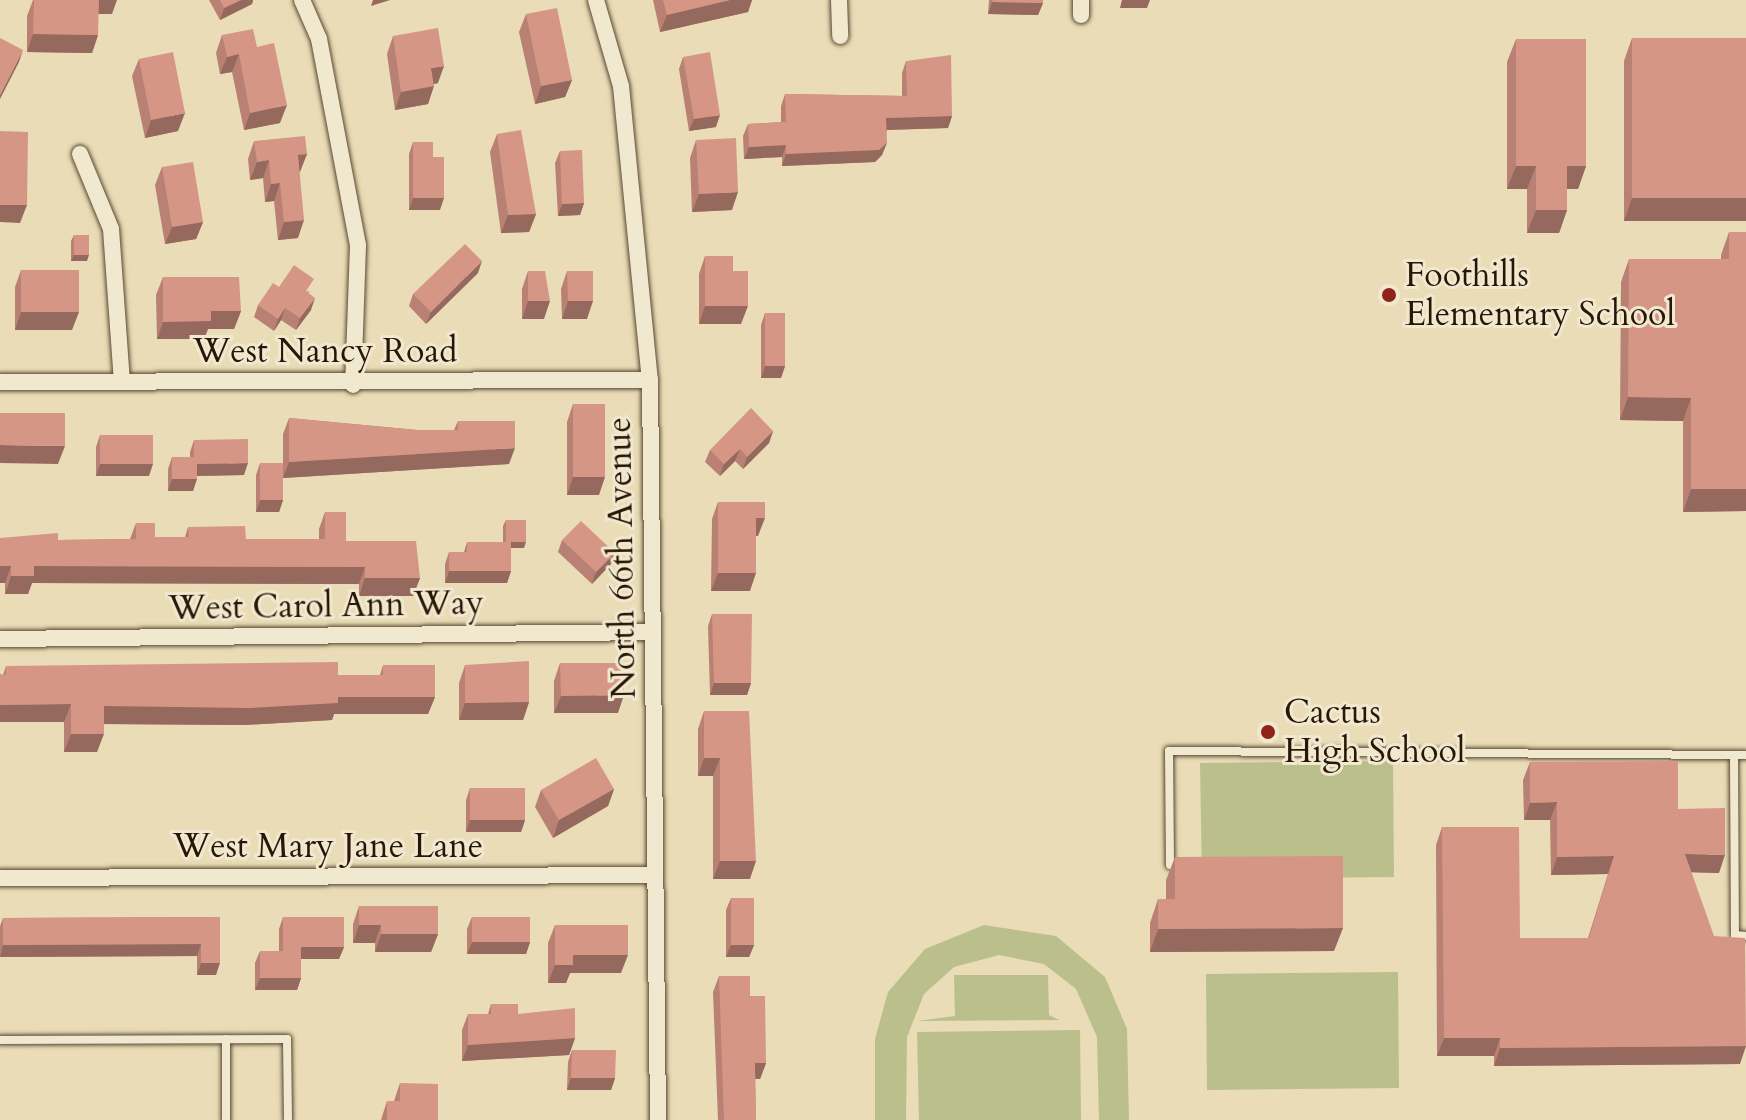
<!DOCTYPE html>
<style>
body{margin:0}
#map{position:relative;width:1746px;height:1120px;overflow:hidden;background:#e9dcb6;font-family:Cardo,serif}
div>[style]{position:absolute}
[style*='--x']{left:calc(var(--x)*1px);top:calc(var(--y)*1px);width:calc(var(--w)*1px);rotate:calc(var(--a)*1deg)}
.green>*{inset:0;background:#babf8c}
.roads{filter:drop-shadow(0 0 2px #5a4832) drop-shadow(0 0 2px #5a4832)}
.lane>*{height:8px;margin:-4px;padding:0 4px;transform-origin:4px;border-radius:4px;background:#f1e8d0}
.street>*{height:16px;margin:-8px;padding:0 8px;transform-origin:8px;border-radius:8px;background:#f1e8d0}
.wall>*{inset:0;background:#b88173}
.shaded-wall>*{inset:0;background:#96695e}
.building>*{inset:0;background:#d69686}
.dots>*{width:22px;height:22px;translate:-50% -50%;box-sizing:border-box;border:4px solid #f1e8d0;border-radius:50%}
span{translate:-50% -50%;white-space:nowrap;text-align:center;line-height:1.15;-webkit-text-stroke:6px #f1e8d0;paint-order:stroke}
.poi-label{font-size:34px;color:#2a1606}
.left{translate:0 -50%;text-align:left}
.street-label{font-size:34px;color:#2a1606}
</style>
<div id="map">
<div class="green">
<i style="clip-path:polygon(1393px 761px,1394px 877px,1202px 879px,1200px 763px)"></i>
<i style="clip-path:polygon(984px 925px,1056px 936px,1105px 977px,1127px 1029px,1129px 1120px,1099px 1120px,1097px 1037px,1076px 989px,1044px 964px,999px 955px,954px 967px,924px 994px,907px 1037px,906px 1120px,875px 1120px,875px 1039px,888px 992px,925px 949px)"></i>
<i style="clip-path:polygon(1398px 972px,1399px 1088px,1207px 1090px,1206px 974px)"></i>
<i style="clip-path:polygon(954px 975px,1048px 975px,1049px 1015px,1059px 1020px,917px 1021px,955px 1016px)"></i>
<i style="clip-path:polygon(1080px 1030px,1081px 1120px,919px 1120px,917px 1032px)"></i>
</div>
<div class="roads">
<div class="lane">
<i style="--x:1734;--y:755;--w:180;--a:89.7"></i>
<i style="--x:1735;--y:935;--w:11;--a:5"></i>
<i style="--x:1170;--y:865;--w:114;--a:-90.5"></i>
<i style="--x:1169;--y:751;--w:577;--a:0.4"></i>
<i style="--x:0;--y:1040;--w:287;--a:-0.2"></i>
<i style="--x:287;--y:1039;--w:81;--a:89.3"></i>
<i style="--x:226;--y:1120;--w:81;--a:-90"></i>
</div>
<div class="street">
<i style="--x:302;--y:0;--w:43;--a:66.4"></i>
<i style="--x:319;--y:39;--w:210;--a:79.3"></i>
<i style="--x:358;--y:245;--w:140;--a:92"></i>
<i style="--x:596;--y:0;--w:90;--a:73.8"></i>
<i style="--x:621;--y:86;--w:295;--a:84.4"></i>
<i style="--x:650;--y:380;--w:740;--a:89.38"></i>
<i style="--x:839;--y:0;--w:36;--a:88"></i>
<i style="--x:1081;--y:0;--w:15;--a:90"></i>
<i style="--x:80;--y:154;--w:81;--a:67.5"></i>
<i style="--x:111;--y:229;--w:152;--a:85.9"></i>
<i style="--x:0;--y:382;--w:650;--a:-0.18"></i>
<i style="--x:0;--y:639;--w:653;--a:-0.61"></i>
<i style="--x:0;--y:878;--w:655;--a:-0.26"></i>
</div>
</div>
<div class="wall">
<i style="clip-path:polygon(33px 0,112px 14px,98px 14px,98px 35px,92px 53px,27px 52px,27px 16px)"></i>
<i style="clip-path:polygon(209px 0,253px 0,252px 4px,220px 20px)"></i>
<i style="clip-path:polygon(653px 0,752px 0,748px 12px,660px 32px)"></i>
<i style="clip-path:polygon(989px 0,1043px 0,1043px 3px,1038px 15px,988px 14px)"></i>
<i style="clip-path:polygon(526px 14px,572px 80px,565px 97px,535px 104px,519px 32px)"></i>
<i style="clip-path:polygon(222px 35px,257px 47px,280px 123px,244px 130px,232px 72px,220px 74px,216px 53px)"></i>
<i style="clip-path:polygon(393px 36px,438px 83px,434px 84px,428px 104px,395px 110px,387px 54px)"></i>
<i style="clip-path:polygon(1632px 38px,1746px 221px,1624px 221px,1624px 61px)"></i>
<i style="clip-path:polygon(1516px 39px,1586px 166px,1578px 189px,1567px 189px,1567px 210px,1559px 233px,1527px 233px,1527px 189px,1507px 189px,1507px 62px)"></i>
<i style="clip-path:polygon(683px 57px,716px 127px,689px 131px,679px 69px)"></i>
<i style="clip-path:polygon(139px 59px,178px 131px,145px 138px,132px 76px)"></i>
<i style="clip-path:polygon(906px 61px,952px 116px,948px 128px,887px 130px,882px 155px,875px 162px,782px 166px,782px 157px,744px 159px,743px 136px,748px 124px,781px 122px,781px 106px,785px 94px,902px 96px,902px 73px)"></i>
<i style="clip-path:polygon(497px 134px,536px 214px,529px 232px,501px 233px,490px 152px)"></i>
<i style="clip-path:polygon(696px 140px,732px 210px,692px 212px,690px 158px)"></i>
<i style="clip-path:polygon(254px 141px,307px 154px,299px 172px,298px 238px,278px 240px,274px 201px,265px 202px,263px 178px,250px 180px,248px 159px)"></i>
<i style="clip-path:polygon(413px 142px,433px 157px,440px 210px,409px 210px,409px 154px)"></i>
<i style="clip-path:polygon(560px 151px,584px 203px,580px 215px,558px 216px,555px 163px)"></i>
<i style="clip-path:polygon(162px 167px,203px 222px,196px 239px,165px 244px,155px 185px)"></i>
<i style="clip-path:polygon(1729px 232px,1746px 511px,1683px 512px,1683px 421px,1620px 420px,1621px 282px,1629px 259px,1721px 259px,1721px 255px)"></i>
<i style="clip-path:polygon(74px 235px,87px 261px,71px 261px,71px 241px)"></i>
<i style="clip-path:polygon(705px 256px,733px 271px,741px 324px,699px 324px,699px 274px)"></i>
<i style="clip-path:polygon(21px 270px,72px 330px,15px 330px,15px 287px)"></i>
<i style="clip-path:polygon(528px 271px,544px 319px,522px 319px,522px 289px)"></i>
<i style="clip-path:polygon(567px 271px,587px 319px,562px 319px,561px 289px)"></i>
<i style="clip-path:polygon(478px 273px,426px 324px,409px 306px,413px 294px)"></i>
<i style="clip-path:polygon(163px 277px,241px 311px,234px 329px,208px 329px,204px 339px,157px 339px,156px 295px)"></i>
<i style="clip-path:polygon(310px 291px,308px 293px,311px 310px,296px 330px,281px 320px,274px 331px,254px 317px,258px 305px)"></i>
<i style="clip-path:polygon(765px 313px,785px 366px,781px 378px,761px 378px,761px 325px)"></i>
<i style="clip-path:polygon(573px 404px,599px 495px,567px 495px,567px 422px)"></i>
<i style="clip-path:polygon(289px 418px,417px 430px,454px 430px,458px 421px,509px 464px,283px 478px,283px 500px,279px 512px,256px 512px,256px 475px,260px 463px,283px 463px,283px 434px)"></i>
<i style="clip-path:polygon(773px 431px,769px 443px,743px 469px,735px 461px,720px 476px,705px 462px,710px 450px)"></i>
<i style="clip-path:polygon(100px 435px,149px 476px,96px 476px,96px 447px)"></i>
<i style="clip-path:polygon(194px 440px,244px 475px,197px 476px,193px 491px,168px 491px,168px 469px,172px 457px,190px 457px,190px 452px)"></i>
<i style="clip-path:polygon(718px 502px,758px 536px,756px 536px,750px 591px,711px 591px,712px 519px)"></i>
<i style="clip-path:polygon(325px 512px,346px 541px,420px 578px,413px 596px,359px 596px,359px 584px,32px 583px,28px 594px,5px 594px,5px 583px,0 583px,0 538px,58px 540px,130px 539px,136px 523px,155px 537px,185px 537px,188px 527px,246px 539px,319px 539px,319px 529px)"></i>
<i style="clip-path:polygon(506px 520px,524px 548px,511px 548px,511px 571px,507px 583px,445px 583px,445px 564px,449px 552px,464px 552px,467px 542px,503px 542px,503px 526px)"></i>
<i style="clip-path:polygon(562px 540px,615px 553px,611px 564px,592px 584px,558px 552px)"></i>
<i style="clip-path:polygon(712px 614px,751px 683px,747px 695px,710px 695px,708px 626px)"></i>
<i style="clip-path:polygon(560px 663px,618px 713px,554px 713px,554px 681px)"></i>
<i style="clip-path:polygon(383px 665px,435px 697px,428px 714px,334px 714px,332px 720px,244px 725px,104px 724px,97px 752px,64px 752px,64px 722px,0 722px,0 674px,3px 675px,6px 666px,338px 675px,380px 675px)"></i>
<i style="clip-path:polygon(465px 665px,529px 702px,523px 720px,459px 720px,459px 683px)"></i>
<i style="clip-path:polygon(704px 711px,749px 711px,750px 879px,713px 879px,713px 776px,698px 776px,698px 729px)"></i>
<i style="clip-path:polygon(1530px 762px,1678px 809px,1719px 873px,1691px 872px,1740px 1064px,1494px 1066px,1494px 1056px,1437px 1056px,1436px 845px,1442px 827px,1520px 938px,1588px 938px,1608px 874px,1551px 875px,1550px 820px,1524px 820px,1523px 780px)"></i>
<i style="clip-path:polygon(470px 788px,525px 820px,521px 832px,466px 832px,466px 800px)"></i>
<i style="clip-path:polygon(614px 789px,608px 806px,553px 838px,535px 807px,541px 790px)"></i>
<i style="clip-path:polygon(1175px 857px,1334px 951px,1150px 952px,1150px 923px,1158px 899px,1166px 899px,1166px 880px)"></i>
<i style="clip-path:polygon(731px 898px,754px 945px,749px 957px,726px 957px,726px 910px)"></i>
<i style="clip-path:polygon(359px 906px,438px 934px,431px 952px,375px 952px,375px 943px,353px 943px,353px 924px)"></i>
<i style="clip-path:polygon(220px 917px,216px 975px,197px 975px,197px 956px,0 957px,0 926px,3px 918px)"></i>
<i style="clip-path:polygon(283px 917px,344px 947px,339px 959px,301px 959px,301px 978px,297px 990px,255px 990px,255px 963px,260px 951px,279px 951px,279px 929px)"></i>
<i style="clip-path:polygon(472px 917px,530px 942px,526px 954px,467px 954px,467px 929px)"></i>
<i style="clip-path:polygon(555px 925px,621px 973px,570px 973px,566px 983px,548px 983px,548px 943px)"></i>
<i style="clip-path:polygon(719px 976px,750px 996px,766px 1063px,760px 1079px,755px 1079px,756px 1120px,718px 1120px,713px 992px)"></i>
<i style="clip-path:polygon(491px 1004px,575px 1038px,569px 1055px,462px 1061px,462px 1030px,468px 1014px,488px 1014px)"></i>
<i style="clip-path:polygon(572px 1050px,615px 1078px,611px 1090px,567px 1090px,568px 1062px)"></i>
<i style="clip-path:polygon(400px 1083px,438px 1120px,381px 1120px,387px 1101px,394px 1101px)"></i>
</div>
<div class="shaded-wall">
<i style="clip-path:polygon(97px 0,117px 0,112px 14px,92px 14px)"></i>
<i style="clip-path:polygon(241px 0,253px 0,252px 4px,220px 20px,224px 8px)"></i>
<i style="clip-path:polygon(373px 0,390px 0,371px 6px)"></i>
<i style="clip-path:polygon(730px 0,752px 0,748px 12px,660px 32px,667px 15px)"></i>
<i style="clip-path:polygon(1122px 0,1150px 0,1147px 8px,1120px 8px)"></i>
<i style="clip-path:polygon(992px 2px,1043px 3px,1038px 15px,988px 14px)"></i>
<i style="clip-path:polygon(33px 34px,98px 35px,92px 53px,27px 52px)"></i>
<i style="clip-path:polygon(23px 50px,19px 62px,0 99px,0 95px)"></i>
<i style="clip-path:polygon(239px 54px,232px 72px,220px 74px,227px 57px)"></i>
<i style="clip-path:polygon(444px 66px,438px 83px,425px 86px,431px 68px)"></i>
<i style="clip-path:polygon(572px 80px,565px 97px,535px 104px,541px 86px)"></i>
<i style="clip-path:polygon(434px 86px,428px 104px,395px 110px,401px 92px)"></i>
<i style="clip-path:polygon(287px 105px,280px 123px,244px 130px,250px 113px)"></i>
<i style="clip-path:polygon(185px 113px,178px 131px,145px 138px,151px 120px)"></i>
<i style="clip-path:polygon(720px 115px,716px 127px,689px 131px,694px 119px)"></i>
<i style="clip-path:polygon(952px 116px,948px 128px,882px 130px,886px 118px)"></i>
<i style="clip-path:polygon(887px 143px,882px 155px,875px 162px,782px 166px,786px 154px)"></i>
<i style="clip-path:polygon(786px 145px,782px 157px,744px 159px,749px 147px)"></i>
<i style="clip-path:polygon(307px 154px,300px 172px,291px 173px,298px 155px)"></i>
<i style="clip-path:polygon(269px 160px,263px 178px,250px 180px,257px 162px)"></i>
<i style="clip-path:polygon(1516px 166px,1536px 166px,1527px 189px,1507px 189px)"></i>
<i style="clip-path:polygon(1567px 166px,1586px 166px,1578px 189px,1559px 189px)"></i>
<i style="clip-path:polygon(280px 183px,274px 201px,265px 202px,271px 184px)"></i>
<i style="clip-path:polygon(738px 192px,732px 210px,692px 212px,699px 194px)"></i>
<i style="clip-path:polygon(413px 198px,444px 198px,440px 210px,409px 210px)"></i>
<i style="clip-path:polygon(1632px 198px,1746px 198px,1746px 221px,1624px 221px)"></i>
<i style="clip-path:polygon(584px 203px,580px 215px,558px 216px,562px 204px)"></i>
<i style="clip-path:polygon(0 205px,27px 205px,20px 223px,0 222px)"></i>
<i style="clip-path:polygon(1536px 210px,1567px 210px,1559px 233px,1527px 233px)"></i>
<i style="clip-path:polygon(536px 214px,529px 232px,501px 233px,508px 215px)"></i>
<i style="clip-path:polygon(304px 220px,298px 238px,278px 240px,284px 222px)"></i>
<i style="clip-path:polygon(203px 222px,196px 239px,165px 244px,172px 227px)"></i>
<i style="clip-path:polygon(74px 255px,89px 255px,87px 261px,71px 261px)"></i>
<i style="clip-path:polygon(482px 261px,478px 273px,426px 324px,431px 312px)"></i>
<i style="clip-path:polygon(315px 298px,311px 310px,296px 330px,300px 318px)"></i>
<i style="clip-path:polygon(528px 301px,550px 301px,544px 319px,522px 319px)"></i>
<i style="clip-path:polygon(568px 301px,593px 301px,587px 319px,562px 319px)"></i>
<i style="clip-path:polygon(705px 306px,748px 306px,741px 324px,699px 324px)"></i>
<i style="clip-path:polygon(285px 308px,281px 320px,274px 331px,278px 319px)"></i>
<i style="clip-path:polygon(211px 311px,241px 311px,234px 329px,208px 329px,204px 339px,157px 339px,163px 322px)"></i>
<i style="clip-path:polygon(21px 312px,79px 312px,72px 330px,15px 330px)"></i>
<i style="clip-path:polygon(765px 366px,785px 366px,781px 378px,761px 378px)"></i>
<i style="clip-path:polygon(1628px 397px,1691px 398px,1683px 421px,1620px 420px)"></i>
<i style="clip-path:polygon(773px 431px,769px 443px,743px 469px,747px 457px)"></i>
<i style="clip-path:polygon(0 445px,65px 446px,58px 464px,0 463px)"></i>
<i style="clip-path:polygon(515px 448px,509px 464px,283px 478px,289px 462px)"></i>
<i style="clip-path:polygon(740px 449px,735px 461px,720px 476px,724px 464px)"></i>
<i style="clip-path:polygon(248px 463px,244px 475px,193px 476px,197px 464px)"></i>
<i style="clip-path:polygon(100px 464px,153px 464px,149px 476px,96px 476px)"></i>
<i style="clip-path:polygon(573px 477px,605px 477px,599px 495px,567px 495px)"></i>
<i style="clip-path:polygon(172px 479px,197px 479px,193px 491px,168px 491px)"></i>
<i style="clip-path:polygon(1691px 489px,1746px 489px,1746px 511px,1683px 512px)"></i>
<i style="clip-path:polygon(260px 500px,283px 500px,279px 512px,256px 512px)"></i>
<i style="clip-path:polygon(756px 518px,765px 518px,758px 536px,750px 536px)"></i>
<i style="clip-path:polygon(506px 542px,526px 542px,524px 548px,503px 548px)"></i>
<i style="clip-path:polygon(615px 553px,611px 564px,592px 584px,596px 572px)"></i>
<i style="clip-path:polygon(0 566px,11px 566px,5px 583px,0 583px)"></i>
<i style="clip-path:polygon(34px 566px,365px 567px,359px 584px,32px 583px,28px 594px,5px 594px,11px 576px)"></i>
<i style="clip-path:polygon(449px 571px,511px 571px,507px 583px,445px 583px)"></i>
<i style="clip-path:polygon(718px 573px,756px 573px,750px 591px,711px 591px)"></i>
<i style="clip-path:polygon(365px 578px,420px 578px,413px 596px,359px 596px)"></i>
<i style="clip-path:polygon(714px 683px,751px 683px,747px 695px,710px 695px)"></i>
<i style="clip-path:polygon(624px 695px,618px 713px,554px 713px,561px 696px)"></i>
<i style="clip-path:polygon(338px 697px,435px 697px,428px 714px,334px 714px,332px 720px,244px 725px,98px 724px,104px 706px)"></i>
<i style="clip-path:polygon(529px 702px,523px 720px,459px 720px,465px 703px)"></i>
<i style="clip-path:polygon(71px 704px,64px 722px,0 722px,0 705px)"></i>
<i style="clip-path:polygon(71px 734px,104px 734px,97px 752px,64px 752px)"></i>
<i style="clip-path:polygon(704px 758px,720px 758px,713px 776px,698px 776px)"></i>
<i style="clip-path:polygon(614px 789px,608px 806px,553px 838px,559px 820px)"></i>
<i style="clip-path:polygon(1557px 802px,1550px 820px,1524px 820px,1530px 803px)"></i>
<i style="clip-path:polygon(470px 820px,525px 820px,521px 832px,466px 832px)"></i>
<i style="clip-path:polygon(1685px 854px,1725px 855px,1719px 873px,1679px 872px)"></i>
<i style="clip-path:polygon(1614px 856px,1608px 874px,1551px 875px,1557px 857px)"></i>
<i style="clip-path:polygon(720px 861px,756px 861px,750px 879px,713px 879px)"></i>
<i style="clip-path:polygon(359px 925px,381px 925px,375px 943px,353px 943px)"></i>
<i style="clip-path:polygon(1343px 928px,1334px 951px,1150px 952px,1158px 929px)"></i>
<i style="clip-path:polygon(381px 934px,438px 934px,431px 952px,375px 952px)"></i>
<i style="clip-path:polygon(472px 942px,530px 942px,526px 954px,467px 954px)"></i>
<i style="clip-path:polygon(201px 944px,197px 956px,0 957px,3px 945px)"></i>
<i style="clip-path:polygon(731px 945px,754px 945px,749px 957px,726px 957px)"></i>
<i style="clip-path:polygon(301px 947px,344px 947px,339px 959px,297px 959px)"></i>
<i style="clip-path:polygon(573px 955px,628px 955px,621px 973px,570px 973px,566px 983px,548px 983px,555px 965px)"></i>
<i style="clip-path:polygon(201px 963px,220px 963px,216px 975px,197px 975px)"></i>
<i style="clip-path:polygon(260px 978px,301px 978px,297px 990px,255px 990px)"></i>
<i style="clip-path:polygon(575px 1038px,569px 1055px,462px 1061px,468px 1045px)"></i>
<i style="clip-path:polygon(1444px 1038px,1500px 1038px,1494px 1056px,1437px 1056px)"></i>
<i style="clip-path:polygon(1746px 1046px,1740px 1064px,1494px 1066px,1500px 1048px)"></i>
<i style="clip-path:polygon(755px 1063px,766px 1063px,760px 1079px,749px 1079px)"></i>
<i style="clip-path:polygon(571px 1078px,615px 1078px,611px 1090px,567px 1090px)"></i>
</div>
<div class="building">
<i style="clip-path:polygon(34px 0,99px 0,98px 35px,33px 34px)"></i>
<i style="clip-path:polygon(220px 0,241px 0,224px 8px)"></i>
<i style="clip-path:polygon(663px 0,730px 0,667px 15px)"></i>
<i style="clip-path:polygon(993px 0,1043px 0,1043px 3px,992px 2px)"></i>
<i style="clip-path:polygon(557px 8px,572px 80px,541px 86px,526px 14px)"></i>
<i style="clip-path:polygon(438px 28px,444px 66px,431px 68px,434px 86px,401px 92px,393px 36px)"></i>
<i style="clip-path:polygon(253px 29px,257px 47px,274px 43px,287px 105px,250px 113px,239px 54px,227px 57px,222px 35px)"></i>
<i style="clip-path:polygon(0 38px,23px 50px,0 95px)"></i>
<i style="clip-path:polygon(1632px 38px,1746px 38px,1746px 198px,1632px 198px)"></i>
<i style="clip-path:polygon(1516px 39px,1586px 39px,1586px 166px,1567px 166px,1567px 210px,1536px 210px,1536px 166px,1516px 166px)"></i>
<i style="clip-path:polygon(173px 52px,185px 113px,151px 120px,139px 59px)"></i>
<i style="clip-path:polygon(710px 52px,720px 115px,694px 119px,683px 57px)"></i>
<i style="clip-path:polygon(951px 55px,952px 116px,886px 118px,887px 143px,879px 150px,786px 154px,786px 145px,749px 147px,748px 124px,786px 122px,785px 94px,907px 96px,906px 61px)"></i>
<i style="clip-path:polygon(521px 130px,536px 214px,508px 215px,497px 134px)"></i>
<i style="clip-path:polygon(0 131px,28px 132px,27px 205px,0 205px)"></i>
<i style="clip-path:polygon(305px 136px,307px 154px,298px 155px,304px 220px,284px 222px,280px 183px,271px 184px,269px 160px,257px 162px,254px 141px)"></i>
<i style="clip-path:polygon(736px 138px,738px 192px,699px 194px,696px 140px)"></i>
<i style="clip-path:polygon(413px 142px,433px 142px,433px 157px,444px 157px,444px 198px,413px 198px)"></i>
<i style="clip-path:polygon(582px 150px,584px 203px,562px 204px,560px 151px)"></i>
<i style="clip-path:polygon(193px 162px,203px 222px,172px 227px,162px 167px)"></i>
<i style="clip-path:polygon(1729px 232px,1746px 232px,1746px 489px,1691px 489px,1691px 398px,1628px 397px,1629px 259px,1729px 259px)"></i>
<i style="clip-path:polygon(74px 235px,89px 235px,89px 255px,74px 255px)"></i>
<i style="clip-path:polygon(465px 244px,482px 261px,431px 312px,413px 294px)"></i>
<i style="clip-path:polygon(705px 256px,733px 256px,733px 271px,748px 271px,748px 306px,705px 306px)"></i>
<i style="clip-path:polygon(294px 265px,314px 279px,306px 291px,315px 298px,300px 318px,285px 308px,278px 319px,258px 305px,273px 283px,279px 287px)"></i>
<i style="clip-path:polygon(21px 270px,79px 270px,79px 312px,21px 312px)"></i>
<i style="clip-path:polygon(528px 271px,545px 271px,550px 301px,528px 301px)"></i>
<i style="clip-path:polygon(567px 271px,593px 271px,593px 301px,568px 301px)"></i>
<i style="clip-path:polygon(163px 277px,239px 277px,241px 311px,211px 311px,211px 321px,163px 322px)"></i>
<i style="clip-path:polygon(765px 313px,785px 313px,785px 366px,765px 366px)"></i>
<i style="clip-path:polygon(573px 404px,605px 404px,605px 477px,573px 477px)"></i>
<i style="clip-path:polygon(751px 408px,773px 431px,747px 457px,740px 449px,724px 464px,710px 450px)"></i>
<i style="clip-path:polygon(0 413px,65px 413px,65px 446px,0 445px)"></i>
<i style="clip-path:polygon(289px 418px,417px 430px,458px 430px,458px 421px,515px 421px,515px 448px,289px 462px)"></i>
<i style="clip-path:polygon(100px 435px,153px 435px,153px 464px,100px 464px)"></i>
<i style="clip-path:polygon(248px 439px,248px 463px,197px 464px,197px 479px,172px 479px,172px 457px,194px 457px,194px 440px)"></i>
<i style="clip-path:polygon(260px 463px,283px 463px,283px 500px,260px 500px)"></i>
<i style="clip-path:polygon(718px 502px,765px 502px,765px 518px,756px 518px,756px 573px,718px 573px)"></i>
<i style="clip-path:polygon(325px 512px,346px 512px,346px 541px,416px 541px,420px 578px,365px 578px,365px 567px,34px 566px,34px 576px,11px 576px,11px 566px,0 566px,0 538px,58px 533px,58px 540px,136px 539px,136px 523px,155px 523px,155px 537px,189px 537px,188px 527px,245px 526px,246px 539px,325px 539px)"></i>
<i style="clip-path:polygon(506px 520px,526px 520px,526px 542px,506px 542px)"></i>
<i style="clip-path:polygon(581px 521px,615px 553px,596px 572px,562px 540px)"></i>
<i style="clip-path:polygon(467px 542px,511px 542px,511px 571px,449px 571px,449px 552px,467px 552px)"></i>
<i style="clip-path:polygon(712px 614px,752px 614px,751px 683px,714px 683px)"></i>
<i style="clip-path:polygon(529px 661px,529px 702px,465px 703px,465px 665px)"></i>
<i style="clip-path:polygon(338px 662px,338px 675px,383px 675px,383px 665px,435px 665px,435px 697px,338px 697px,338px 703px,250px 708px,104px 706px,104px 734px,71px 734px,71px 704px,0 705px,0 675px,6px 675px,6px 666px)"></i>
<i style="clip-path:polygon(560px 663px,624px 663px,624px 695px,561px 696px)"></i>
<i style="clip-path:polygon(704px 711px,749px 711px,756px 861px,720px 861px,720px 758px,704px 758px)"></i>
<i style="clip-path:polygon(596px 758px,614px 789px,559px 820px,541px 790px)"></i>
<i style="clip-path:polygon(1678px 761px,1678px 809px,1725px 808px,1725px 855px,1685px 854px,1714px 936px,1745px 938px,1746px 1046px,1500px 1048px,1500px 1038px,1444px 1038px,1442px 827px,1519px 827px,1520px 938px,1589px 938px,1614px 856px,1557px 857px,1557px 802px,1530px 803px,1530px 762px)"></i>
<i style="clip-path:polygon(470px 788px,525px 788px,525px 820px,470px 820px)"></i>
<i style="clip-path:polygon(1343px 856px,1343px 928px,1158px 929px,1158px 899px,1175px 899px,1175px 857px)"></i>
<i style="clip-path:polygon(731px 898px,754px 898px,754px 945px,731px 945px)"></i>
<i style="clip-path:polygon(359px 906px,438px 906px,438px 934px,381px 934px,381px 925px,359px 925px)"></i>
<i style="clip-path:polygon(220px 917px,220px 963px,201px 963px,201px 944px,3px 945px,3px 918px)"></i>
<i style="clip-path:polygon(283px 917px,344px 917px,344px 947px,301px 947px,301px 978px,260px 978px,260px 951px,283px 951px)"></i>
<i style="clip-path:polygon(472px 917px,530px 917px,530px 942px,472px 942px)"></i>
<i style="clip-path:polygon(555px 925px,628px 925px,628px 955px,573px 955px,573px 965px,555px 965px)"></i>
<i style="clip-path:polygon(719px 976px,750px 976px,750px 996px,765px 996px,766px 1063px,755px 1063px,756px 1120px,724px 1120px)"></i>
<i style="clip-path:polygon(491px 1004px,518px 1004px,518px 1014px,575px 1008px,575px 1038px,468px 1045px,468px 1014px,491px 1014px)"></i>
<i style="clip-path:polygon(572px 1050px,616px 1050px,615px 1078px,571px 1078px)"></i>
<i style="clip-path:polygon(400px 1083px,438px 1084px,438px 1120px,387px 1120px,387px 1101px,400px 1101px)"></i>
</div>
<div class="dots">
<i style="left:1389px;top:295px;background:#8f2418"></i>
<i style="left:1268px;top:732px;background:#8f2418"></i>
</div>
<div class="poi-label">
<span class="left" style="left:1405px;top:295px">Foothills<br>Elementary School</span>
<span class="left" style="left:1284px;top:732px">Cactus<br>High School</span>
</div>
<div class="street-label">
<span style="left:325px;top:352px">West Nancy Road</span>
<span style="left:622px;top:558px;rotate:-91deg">North 66th Avenue</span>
<span style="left:326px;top:606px;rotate:-1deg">West Carol Ann Way</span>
<span style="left:328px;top:847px">West Mary Jane Lane</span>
</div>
</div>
